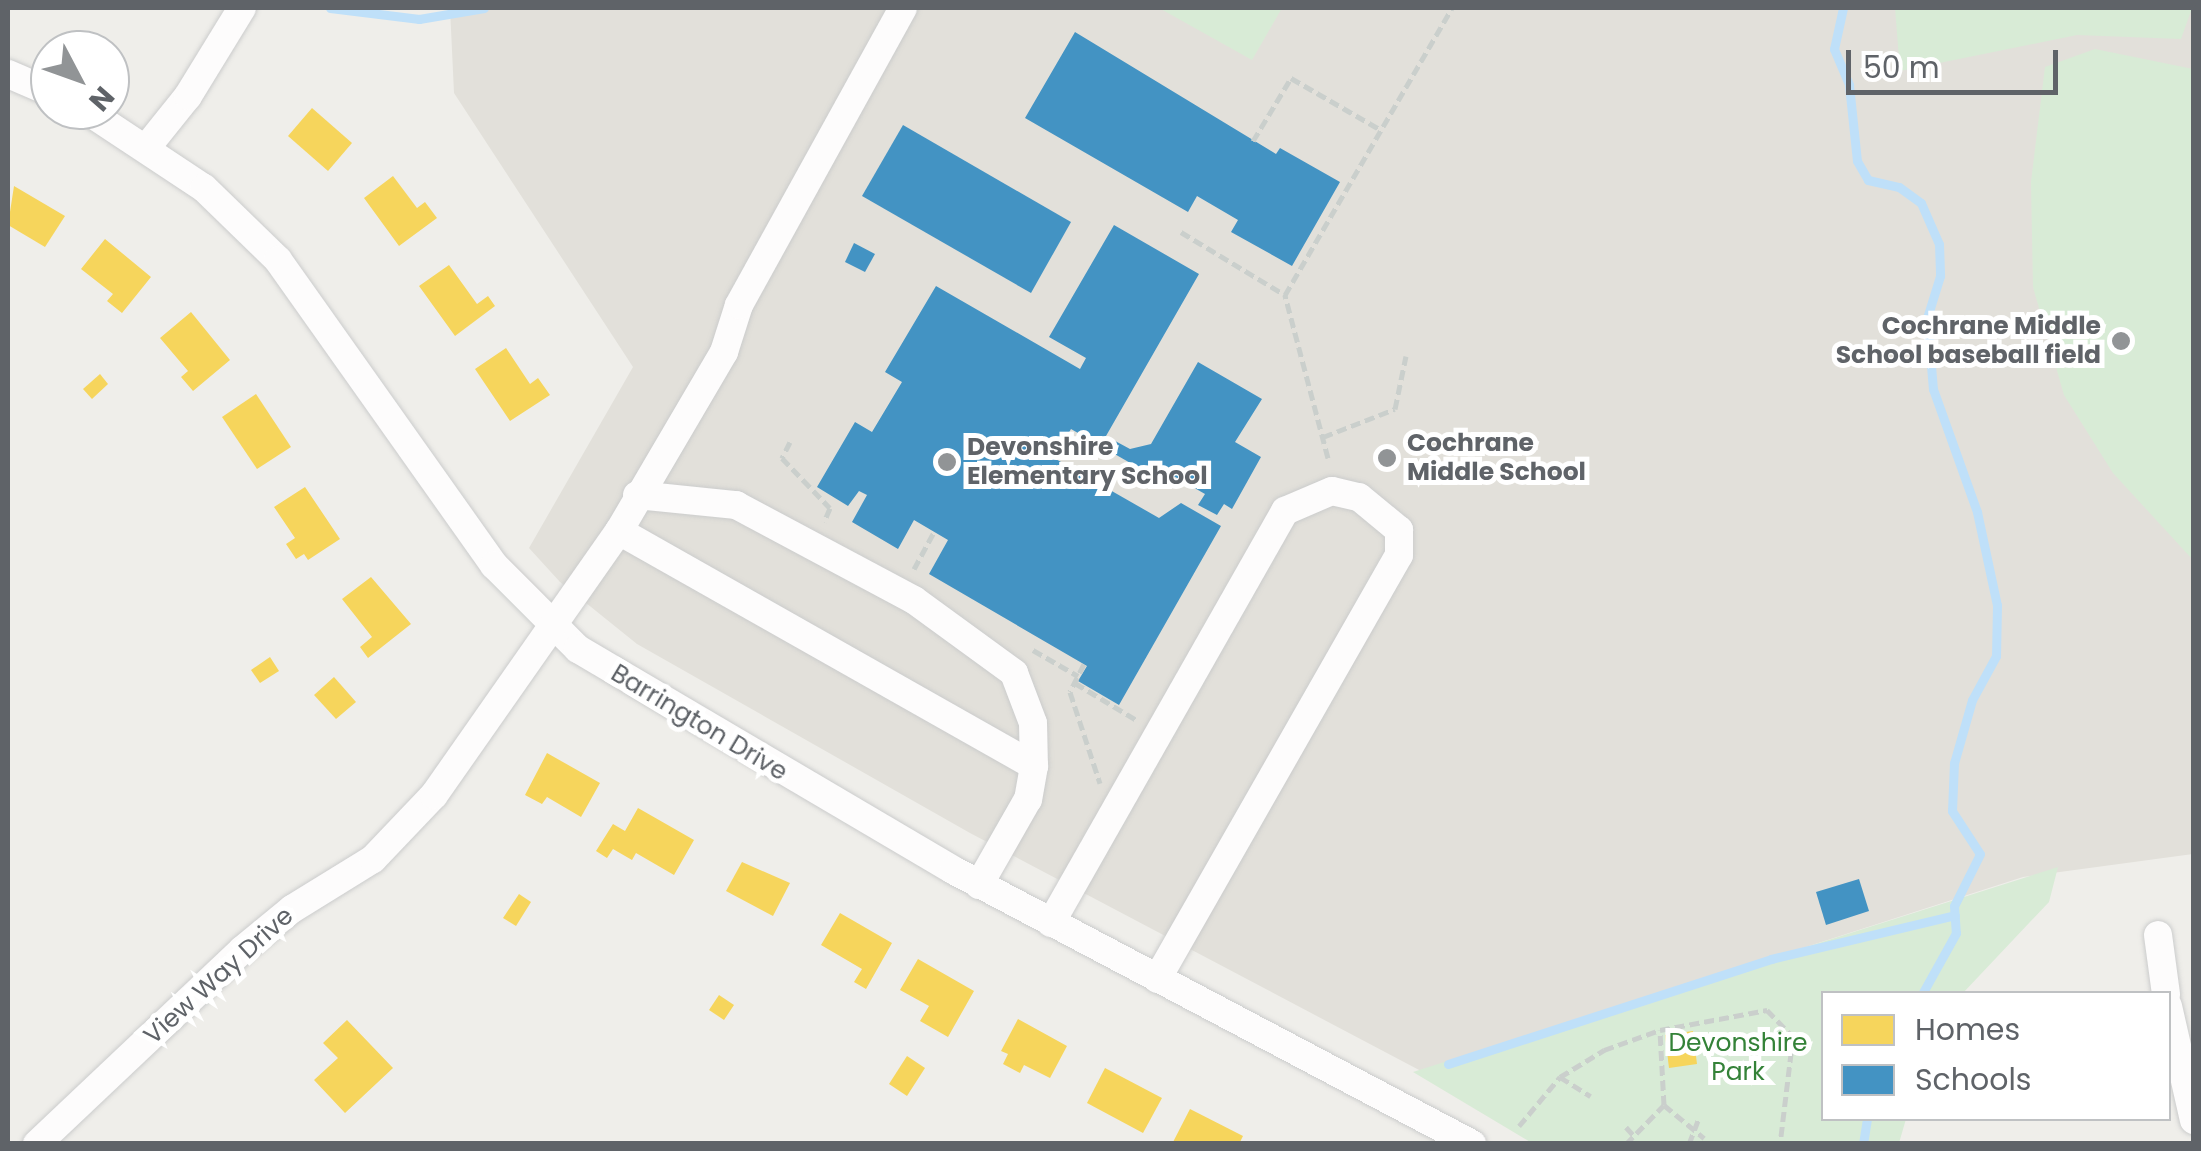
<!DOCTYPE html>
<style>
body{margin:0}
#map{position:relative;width:2201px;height:1151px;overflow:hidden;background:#efeeea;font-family:Poppins,sans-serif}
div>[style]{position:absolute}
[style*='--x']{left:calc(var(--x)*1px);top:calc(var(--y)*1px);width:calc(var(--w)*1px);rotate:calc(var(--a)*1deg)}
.education>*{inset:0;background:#e2e0da}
.green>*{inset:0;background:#d8ebd6}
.homes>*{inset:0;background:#f6d55c}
.schools>*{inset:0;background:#4393c3}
.stream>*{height:9px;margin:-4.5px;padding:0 4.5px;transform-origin:4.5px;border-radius:4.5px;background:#bfe0f9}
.path>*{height:5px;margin-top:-2.5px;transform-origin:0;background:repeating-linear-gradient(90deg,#cacfcc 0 10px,transparent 0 15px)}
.roads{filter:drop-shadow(0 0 2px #cbcccc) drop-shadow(0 0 2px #cbcccc)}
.minor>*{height:28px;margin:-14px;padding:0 14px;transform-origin:14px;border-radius:14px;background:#fdfcfc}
.dots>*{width:28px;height:28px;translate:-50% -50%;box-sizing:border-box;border:5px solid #fff;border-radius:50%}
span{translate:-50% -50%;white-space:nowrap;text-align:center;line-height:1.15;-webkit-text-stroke:10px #fff;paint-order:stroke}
.poi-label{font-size:25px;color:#5f6368;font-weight:700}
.right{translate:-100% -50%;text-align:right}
.left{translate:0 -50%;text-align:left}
.street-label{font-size:25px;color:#5f6368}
.park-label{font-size:25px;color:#348238}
.frame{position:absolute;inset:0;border:10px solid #5f6368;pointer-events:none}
.legend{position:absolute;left:1821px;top:991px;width:350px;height:130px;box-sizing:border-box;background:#fff;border:2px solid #bfc1c3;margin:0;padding:12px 18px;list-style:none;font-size:30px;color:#5f6368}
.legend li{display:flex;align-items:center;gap:20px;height:50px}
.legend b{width:50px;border:2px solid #bfc1c3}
.north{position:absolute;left:30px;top:30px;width:100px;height:100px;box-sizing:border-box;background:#fff;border:2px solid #bfc1c3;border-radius:50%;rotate:131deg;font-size:28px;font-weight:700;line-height:40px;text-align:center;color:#5f6368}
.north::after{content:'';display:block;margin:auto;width:35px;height:45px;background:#919496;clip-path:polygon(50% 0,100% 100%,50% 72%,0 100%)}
.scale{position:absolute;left:1846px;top:50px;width:212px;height:45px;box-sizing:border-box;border:5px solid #5f6368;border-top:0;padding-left:12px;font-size:30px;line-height:35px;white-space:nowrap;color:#5f6368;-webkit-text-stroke:8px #fff;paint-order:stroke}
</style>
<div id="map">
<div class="education">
<i style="clip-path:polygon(450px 8px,2193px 8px,2193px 854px,2023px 877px,1421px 1071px,970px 833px,637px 644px,560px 582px,529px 548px,633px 367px,454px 93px)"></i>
</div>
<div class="green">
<i style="clip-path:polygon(1159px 8px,1282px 8px,1252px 60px)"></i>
<i style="clip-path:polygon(1895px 8px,2192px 8px,2181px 39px,2077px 35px,1900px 71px)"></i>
<i style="clip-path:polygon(2095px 49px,2193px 69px,2193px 560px,2113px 473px,2064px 395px,2033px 287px,2031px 182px,2045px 67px)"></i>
<i style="clip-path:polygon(2058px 867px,2049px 902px,1963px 993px,1824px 994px,1824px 1118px,1906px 1119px,1899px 1143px,1532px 1143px,1413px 1072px)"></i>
</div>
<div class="homes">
<i style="clip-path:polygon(312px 108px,352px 143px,328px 171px,288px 136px)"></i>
<i style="clip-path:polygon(393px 176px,417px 208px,425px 202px,437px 218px,399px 246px,364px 198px)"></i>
<i style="clip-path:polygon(14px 186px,65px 216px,45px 247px,8px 225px)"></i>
<i style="clip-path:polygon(105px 239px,151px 277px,122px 313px,107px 301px,113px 294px,81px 269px)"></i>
<i style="clip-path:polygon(449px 265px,477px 304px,488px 296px,495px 306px,455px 336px,419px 286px)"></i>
<i style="clip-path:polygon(191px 312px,230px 360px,193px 391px,181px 377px,188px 371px,160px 338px)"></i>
<i style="clip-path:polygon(506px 348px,530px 384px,538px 378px,550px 395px,510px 421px,475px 369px)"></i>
<i style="clip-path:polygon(100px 374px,108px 384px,92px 399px,83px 389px)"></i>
<i style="clip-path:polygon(256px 394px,291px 447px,257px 469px,222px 417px)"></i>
<i style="clip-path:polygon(305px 487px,340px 539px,308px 560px,304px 554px,296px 559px,286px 544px,295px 538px,274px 507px)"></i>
<i style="clip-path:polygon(371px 577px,411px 624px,368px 658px,360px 647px,372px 637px,342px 599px)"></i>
<i style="clip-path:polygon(270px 657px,279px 671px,260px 683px,251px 670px)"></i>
<i style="clip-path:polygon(334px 677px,356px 702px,336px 719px,314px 695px)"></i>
<i style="clip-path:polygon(547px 753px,600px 783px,581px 817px,547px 797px,542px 804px,525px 795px)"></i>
<i style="clip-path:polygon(638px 808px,694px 840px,674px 875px,636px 853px,632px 860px,613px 849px,607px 858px,596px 851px,613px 824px,625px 831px)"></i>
<i style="clip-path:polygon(742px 862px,790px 883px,773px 916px,726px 891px)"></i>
<i style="clip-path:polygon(519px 894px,531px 902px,516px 926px,503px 918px)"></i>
<i style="clip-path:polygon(840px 913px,892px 943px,866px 989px,854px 982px,862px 969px,821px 945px)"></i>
<i style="clip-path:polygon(918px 959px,974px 991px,948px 1037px,920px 1021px,929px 1006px,900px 990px)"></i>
<i style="clip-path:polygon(719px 995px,734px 1005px,724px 1020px,709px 1010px)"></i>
<i style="clip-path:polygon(1018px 1019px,1067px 1046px,1050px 1078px,1024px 1065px,1020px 1073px,1003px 1064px,1008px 1054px,1001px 1051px)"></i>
<i style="clip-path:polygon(347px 1020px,393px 1068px,345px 1113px,314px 1080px,338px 1058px,323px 1043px)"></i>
<i style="clip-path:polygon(1693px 1031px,1697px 1064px,1669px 1068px,1665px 1035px)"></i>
<i style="clip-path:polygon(907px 1056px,925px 1068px,907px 1096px,889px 1084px)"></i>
<i style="clip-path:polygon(1105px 1068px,1162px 1098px,1143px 1133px,1087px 1103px)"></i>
<i style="clip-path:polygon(1190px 1109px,1243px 1136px,1239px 1144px,1172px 1144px)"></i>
</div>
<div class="schools">
<i style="clip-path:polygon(1075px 32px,1276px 154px,1280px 148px,1340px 182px,1292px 266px,1231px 232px,1238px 220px,1197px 196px,1188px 212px,1025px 118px)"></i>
<i style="clip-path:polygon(903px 125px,1071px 222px,1031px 293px,862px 196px)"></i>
<i style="clip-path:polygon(1114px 225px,1199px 274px,1106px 436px,1130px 449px,1151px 444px,1198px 362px,1262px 399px,1235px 442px,1261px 457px,1232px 509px,1224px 504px,1217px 515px,1198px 505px,1205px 494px,1156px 466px,1146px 472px,1071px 429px,1054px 458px,1159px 518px,1181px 503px,1221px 526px,1119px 705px,1078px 681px,1087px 666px,929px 574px,948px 540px,914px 520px,898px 549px,852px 522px,867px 495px,859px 491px,848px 506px,817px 487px,855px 422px,872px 432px,902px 382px,885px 372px,936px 286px,1080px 369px,1086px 358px,1049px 337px)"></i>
<i style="clip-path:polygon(854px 243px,875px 254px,865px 272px,845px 262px)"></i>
<i style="clip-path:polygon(1859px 879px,1869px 911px,1826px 925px,1816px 892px)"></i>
</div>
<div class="stream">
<i style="--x:330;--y:8;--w:90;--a:7"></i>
<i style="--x:419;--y:19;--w:66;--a:-9.6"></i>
<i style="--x:1843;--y:8;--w:42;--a:102.4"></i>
<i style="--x:1834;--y:49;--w:39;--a:67"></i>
<i style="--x:1849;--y:85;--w:76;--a:84"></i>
<i style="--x:1857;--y:161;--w:22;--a:60"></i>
<i style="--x:1868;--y:180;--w:32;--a:13"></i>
<i style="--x:1899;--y:187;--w:27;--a:36"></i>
<i style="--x:1921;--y:203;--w:45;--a:66.3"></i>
<i style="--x:1939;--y:244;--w:32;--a:88"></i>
<i style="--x:1940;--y:276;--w:44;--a:107.2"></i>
<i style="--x:1927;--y:318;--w:71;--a:85.2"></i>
<i style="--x:1933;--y:389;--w:131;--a:70.3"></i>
<i style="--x:1977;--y:512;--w:95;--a:77.9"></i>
<i style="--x:1997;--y:605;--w:51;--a:91.1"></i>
<i style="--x:1996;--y:656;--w:50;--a:118.6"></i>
<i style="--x:1972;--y:700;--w:66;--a:105.9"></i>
<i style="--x:1954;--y:763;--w:48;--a:92.4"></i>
<i style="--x:1952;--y:811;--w:51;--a:56.9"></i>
<i style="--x:1980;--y:854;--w:58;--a:116.6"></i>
<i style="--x:1954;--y:906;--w:27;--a:86"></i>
<i style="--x:1956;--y:933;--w:70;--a:119.1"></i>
<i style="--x:1448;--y:1064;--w:340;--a:-18"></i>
<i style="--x:1771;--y:959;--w:189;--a:-13.4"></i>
<i style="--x:1863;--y:1144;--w:26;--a:-81"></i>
</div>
<div class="path">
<i style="--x:1253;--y:141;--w:74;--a:-58.9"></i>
<i style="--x:1291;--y:78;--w:104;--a:30"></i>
<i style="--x:1181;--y:232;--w:122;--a:31.2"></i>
<i style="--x:1323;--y:437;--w:77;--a:-21.3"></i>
<i style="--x:1395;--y:409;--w:54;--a:-78.3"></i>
<i style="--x:790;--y:442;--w:18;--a:117"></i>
<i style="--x:782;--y:458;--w:69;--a:46.2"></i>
<i style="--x:830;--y:508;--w:15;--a:113"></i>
<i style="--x:1328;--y:458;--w:169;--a:-104.8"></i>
<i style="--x:1285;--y:295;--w:332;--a:-59.8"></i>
<i style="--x:914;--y:569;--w:42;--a:-61.6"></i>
<i style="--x:1033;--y:650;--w:52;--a:30"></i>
<i style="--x:1084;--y:664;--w:31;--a:117"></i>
<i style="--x:1070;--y:692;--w:96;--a:71.8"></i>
<i style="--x:1075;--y:683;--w:74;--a:31.1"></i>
<i style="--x:1560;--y:1077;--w:36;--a:32"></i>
<i style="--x:1664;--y:1105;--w:52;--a:39.5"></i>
<i style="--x:1519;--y:1126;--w:64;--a:-50.1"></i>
<i style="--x:1560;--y:1077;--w:52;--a:-31.5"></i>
<i style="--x:1604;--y:1050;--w:59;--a:-19.7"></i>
<i style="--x:1660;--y:1030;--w:109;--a:-10.6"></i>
<i style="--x:1767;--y:1010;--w:37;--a:46"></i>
<i style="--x:1793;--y:1037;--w:108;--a:96.9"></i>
<i style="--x:1626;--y:1127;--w:13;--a:48"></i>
<i style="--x:1626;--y:1144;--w:54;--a:-45.7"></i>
<i style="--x:1664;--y:1105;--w:75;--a:-93.1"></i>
<i style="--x:1689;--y:1144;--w:26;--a:-69"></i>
</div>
<div class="roads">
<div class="minor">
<i style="--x:8;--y:74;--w:46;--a:23.2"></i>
<i style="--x:86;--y:110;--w:141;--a:33.5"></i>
<i style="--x:204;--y:188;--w:103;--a:44.2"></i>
<i style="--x:278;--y:260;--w:374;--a:54.7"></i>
<i style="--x:494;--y:565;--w:119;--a:45"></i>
<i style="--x:578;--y:649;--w:435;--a:30.5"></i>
<i style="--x:953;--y:870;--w:587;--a:27.83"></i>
<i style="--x:147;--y:147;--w:65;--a:-51.2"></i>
<i style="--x:188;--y:96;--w:103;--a:-58.5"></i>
<i style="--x:637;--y:495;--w:100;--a:5.8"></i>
<i style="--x:736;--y:505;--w:202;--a:28.1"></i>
<i style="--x:914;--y:600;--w:124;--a:36.1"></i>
<i style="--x:1014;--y:673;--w:53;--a:69.2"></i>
<i style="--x:1033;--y:723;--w:43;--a:88.7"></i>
<i style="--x:1034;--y:766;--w:34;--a:100"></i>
<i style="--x:1028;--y:799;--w:99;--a:119.7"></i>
<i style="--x:619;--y:531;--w:477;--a:29.5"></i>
<i style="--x:1051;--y:923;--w:474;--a:-60.4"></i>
<i style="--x:1285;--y:511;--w:51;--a:-23.1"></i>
<i style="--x:1332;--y:491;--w:28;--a:13"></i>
<i style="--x:1359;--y:497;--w:52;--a:39.5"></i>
<i style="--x:1399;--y:530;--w:25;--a:90"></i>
<i style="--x:1399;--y:555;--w:488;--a:119.7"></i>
<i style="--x:2158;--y:935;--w:60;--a:82.3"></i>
<i style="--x:2168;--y:1006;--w:117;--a:77.2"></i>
<i style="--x:37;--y:1144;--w:282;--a:-43.4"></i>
<i style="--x:242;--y:950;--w:65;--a:-39.4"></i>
<i style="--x:292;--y:909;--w:95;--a:-31.7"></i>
<i style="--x:373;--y:859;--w:88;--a:-46.4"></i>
<i style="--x:434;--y:795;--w:322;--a:-55"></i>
<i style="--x:619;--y:531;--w:208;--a:-59.6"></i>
<i style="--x:724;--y:352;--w:49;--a:-72.3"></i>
<i style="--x:739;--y:305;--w:339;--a:-61.1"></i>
</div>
</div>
<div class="dots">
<i style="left:2121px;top:341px;background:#919496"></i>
<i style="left:1387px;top:458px;background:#919496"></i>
<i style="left:947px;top:462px;background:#919496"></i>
</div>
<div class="poi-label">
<span class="right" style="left:2101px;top:341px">Cochrane Middle<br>School baseball field</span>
<span class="left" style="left:1407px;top:458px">Cochrane<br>Middle School</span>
<span class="left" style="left:967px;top:462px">Devonshire<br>Elementary School</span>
</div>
<div class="street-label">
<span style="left:699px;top:723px;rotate:31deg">Barrington Drive</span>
<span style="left:219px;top:976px;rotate:-42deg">View Way Drive</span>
</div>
<div class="park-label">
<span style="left:1738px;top:1058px">Devonshire<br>Park</span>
</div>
<div class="frame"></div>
<ul class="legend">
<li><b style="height:28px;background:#f6d55c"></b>Homes</li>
<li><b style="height:28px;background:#4393c3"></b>Schools</li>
</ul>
<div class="north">N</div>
<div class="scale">50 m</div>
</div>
